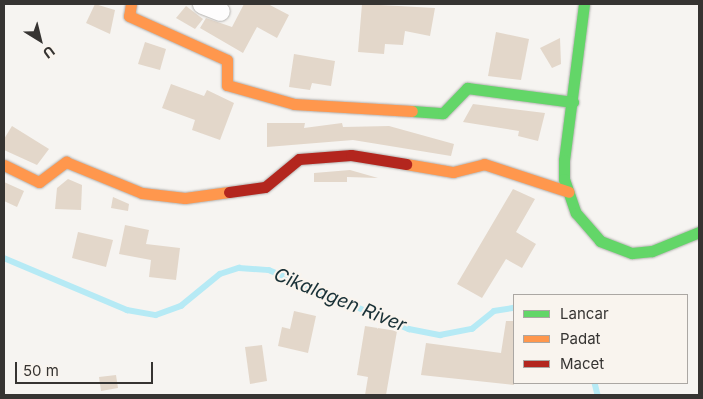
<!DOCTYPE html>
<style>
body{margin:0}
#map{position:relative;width:703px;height:399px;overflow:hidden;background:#f6f4f1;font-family:Inter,sans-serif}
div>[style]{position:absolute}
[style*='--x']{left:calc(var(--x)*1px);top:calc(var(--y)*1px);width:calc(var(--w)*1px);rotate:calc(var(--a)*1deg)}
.stream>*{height:5.5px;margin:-2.75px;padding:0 2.75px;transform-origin:2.75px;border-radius:2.75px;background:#b6eaf5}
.building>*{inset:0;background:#e3d7ca}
.roads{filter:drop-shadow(0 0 1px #b4b2b0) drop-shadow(0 0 1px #b4b2b0)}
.street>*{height:19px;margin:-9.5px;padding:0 9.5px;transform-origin:9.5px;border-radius:9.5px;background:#fefdfd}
.fast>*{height:11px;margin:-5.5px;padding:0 5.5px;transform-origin:5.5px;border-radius:5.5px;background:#63d668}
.slow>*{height:11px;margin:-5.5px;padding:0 5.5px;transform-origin:5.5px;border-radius:5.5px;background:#ff974d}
.jam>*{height:11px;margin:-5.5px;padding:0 5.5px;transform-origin:5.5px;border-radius:5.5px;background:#b3261e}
span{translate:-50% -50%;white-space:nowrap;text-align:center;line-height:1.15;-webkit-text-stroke:4.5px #f9f4ee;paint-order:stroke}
.water-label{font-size:19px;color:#193137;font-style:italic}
.frame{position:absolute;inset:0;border:5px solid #363432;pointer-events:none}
.legend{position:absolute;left:513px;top:294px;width:175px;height:90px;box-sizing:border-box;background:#f9f4ee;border:1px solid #aba7a3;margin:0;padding:6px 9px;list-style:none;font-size:15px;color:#363432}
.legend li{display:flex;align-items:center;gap:10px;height:25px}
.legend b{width:25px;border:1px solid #aba7a3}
.north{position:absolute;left:15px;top:15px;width:50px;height:50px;-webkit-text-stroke:4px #f9f4ee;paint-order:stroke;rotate:144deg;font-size:14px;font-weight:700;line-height:20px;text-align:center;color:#363432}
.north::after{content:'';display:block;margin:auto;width:18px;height:22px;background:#363432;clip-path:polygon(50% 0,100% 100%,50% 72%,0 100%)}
.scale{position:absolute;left:15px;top:362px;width:138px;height:22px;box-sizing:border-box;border:2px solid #363432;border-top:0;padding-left:6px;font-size:15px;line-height:18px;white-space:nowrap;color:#363432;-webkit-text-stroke:4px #f9f4ee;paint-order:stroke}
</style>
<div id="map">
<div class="stream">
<i style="--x:4;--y:258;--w:134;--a:22.9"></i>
<i style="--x:127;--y:310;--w:29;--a:10"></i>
<i style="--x:156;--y:315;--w:27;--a:-20"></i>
<i style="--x:181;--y:306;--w:50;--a:-39.4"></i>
<i style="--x:220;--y:274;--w:20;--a:-18"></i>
<i style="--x:239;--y:268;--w:30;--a:4"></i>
<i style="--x:269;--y:270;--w:152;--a:22.9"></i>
<i style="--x:409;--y:329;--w:32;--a:11"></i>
<i style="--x:440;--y:335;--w:33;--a:-11"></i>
<i style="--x:472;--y:329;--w:28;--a:-39"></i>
<i style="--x:494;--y:311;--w:20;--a:-9"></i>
<i style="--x:595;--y:383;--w:12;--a:76"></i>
</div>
<div class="building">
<i style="clip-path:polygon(95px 4px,115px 10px,110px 34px,86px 23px)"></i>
<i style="clip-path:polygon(244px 4px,268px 4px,289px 15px,277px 38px,257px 27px,243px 53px,200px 28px,206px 18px,232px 27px)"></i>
<i style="clip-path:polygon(362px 4px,435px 8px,430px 36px,405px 31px,403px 45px,385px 44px,384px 54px,358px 52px)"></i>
<i style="clip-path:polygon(186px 6px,203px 19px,195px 29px,176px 18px)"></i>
<i style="clip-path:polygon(496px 32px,529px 39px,521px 80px,488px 76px)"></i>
<i style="clip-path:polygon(560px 38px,561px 64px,552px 68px,540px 48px)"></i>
<i style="clip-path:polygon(145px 42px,166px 49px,160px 70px,138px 64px)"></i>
<i style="clip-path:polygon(294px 54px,335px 61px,331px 86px,312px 83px,310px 90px,289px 87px)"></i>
<i style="clip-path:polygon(171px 84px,204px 96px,207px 90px,234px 103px,220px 140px,192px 130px,195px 120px,162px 108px)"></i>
<i style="clip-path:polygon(473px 104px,545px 113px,538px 141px,518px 136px,519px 131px,463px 122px)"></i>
<i style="clip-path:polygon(267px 123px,305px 123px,304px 128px,342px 123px,343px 127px,389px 126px,454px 144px,451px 156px,353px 140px,267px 147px)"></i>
<i style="clip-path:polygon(12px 126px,49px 149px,37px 165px,4px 150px,4px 139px)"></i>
<i style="clip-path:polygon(350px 170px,378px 178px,347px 177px,347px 182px,314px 182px,314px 173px)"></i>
<i style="clip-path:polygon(68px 179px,82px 185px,81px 210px,55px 209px,57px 188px)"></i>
<i style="clip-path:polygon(4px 182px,24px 191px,17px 207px,4px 201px)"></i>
<i style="clip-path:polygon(513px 189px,535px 199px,516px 232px,536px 244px,522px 268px,506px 259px,482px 298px,457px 284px)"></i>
<i style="clip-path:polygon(113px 197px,129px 204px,128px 211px,111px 208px)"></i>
<i style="clip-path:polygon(125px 225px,149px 230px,146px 244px,180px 248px,176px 280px,149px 277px,151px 260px,119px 254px)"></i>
<i style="clip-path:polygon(78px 232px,113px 240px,106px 267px,72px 258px)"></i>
<i style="clip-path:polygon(294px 311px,316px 316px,308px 353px,278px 346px,282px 327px,290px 329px)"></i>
<i style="clip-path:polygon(506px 321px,514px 321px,514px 385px,421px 375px,426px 343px,501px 353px)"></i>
<i style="clip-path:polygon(365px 326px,397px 331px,386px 395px,365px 395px,368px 377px,357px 375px)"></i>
<i style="clip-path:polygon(262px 345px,267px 381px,250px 384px,245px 347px)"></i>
<i style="clip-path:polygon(116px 375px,118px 388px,101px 391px,99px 377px)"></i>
</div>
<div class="roads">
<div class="street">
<i style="--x:202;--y:4;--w:19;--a:21"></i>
</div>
<div class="fast">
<i style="--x:584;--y:4;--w:157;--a:97.3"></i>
<i style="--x:564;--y:160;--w:19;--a:90"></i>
<i style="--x:564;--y:179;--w:36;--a:71"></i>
<i style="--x:576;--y:213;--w:37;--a:49"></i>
<i style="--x:600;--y:241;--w:34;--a:21"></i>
<i style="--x:632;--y:253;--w:20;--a:-6"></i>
<i style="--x:652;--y:251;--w:51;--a:-22"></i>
<i style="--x:412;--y:111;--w:31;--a:4"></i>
<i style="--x:443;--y:113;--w:35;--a:-46"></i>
<i style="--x:467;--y:88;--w:107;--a:7.5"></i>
</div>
<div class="slow">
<i style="--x:131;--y:4;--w:12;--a:99"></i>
<i style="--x:129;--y:16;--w:107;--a:24.2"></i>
<i style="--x:227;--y:60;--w:25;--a:90"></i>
<i style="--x:227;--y:85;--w:70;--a:15.8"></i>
<i style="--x:294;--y:104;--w:118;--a:3.4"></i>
<i style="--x:406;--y:164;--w:48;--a:9.7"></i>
<i style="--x:453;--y:172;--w:32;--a:-14"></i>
<i style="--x:484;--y:164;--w:89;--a:18.2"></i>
<i style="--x:4;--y:165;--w:39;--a:26"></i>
<i style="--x:39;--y:182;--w:34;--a:-37"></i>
<i style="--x:66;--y:162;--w:82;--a:22.2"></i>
<i style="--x:142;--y:193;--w:43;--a:6.6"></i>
<i style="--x:185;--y:198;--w:44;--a:-7.8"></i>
</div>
<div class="jam">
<i style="--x:229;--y:192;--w:36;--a:-8"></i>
<i style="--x:265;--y:187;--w:44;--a:-39.5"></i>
<i style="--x:299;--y:159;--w:52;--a:-4.4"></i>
<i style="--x:351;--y:155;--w:56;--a:9.3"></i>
</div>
</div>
<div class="water-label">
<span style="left:340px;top:300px;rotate:22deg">Cikalagen River</span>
</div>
<div class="frame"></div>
<ul class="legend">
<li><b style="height:6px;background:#63d668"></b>Lancar</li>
<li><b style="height:6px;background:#ff974d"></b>Padat</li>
<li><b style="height:6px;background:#b3261e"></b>Macet</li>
</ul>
<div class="north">U</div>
<div class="scale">50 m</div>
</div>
